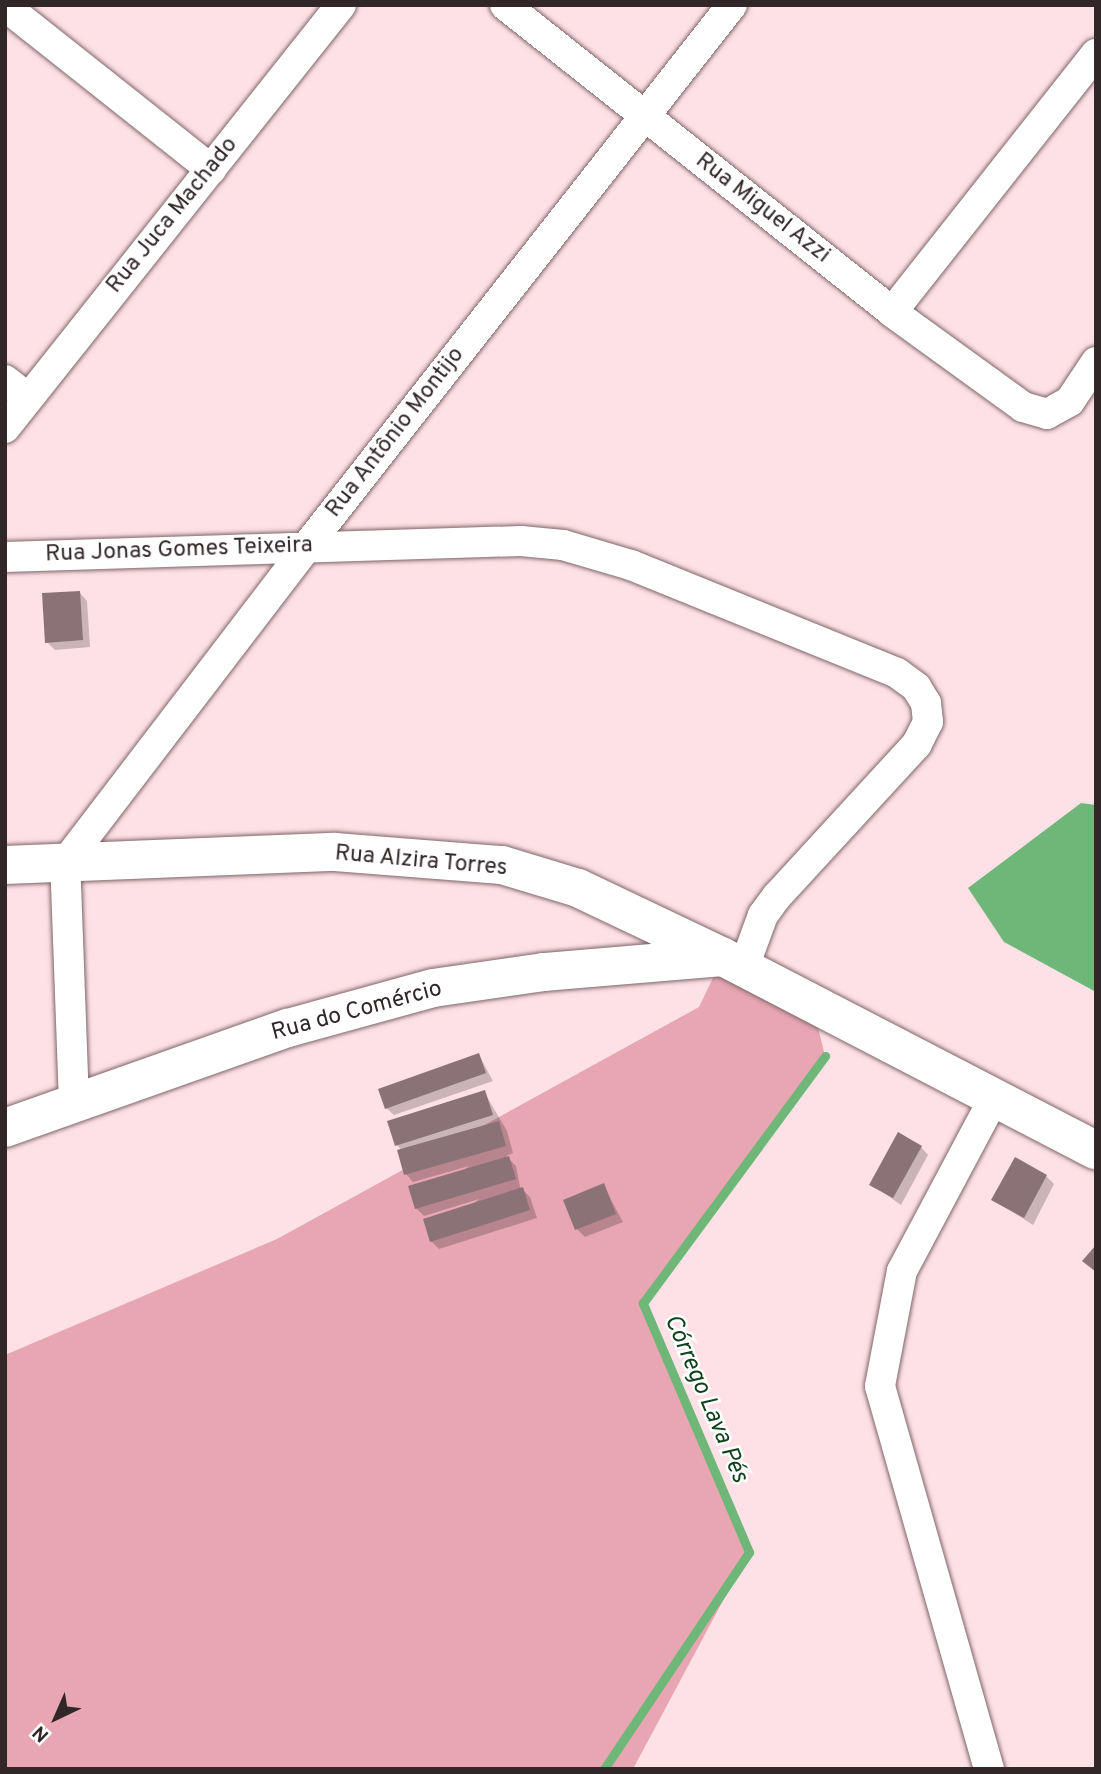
<!DOCTYPE html>
<meta charset="utf-8">
<style>
body{margin:0}
#map{position:relative;width:1101px;height:1774px;overflow:hidden;background:#fee1e6;font-family:Overpass,sans-serif}
div>[style]{position:absolute}
[style*='--x']{left:calc(var(--x)*1px);top:calc(var(--y)*1px);width:calc(var(--w)*1px);rotate:calc(var(--a)*1deg)}
.green>*{inset:0;background:#e7a6b2}
.water>*{inset:0;background:#6fb779}
.shadow>*{inset:0;background:#0003}
.stream>*{height:9px;margin:-4.5px;padding:0 4.5px;transform-origin:4.5px;border-radius:4.5px;background:#6fb779}
.building>*{inset:0;background:#8b7276}
.roads{filter:drop-shadow(0 0 2px #7e666a) drop-shadow(0 0 2px #7e666a)}
.street>*{height:30px;margin:-15px;padding:0 15px;transform-origin:15px;border-radius:15px;background:#fff}
.secondary>*{height:38px;margin:-19px;padding:0 19px;transform-origin:19px;border-radius:19px;background:#fff}
span{translate:-50% -50%;white-space:nowrap;text-align:center;line-height:1.15;-webkit-text-stroke:5px #fff;paint-order:stroke}
.street-label{font-size:23px;color:#312728}
.water-label{font-size:24px;color:#0d421a;font-style:italic}
.frame{position:absolute;inset:0;border:7px solid #312728;pointer-events:none}
.north{position:absolute;left:21px;top:1683px;width:70px;height:70px;-webkit-text-stroke:5px #fff;paint-order:stroke;rotate:224deg;font-size:19px;font-weight:700;line-height:28px;text-align:center;color:#312728}
.north::after{content:'';display:block;margin:auto;width:24px;height:32px;background:#312728;clip-path:polygon(50% 0,100% 100%,50% 72%,0 100%)}
</style>
<div id="map">
<div class="green">
<i style="clip-path:polygon(723px 957px,812px 1002px,825px 1056px,643px 1302px,749px 1552px,633px 1769px,5px 1769px,5px 1355px,277px 1239px,699px 1007px)"></i>
</div>
<div class="water">
<i style="clip-path:polygon(1081px 803px,1096px 805px,1096px 992px,1004px 942px,968px 888px)"></i>
</div>
<div class="shadow">
<i style="clip-path:polygon(80px 593px,87px 601px,90px 647px,55px 650px,47px 642px)"></i>
<i style="clip-path:polygon(479px 1055px,493px 1081px,394px 1115px,386px 1108px)"></i>
<i style="clip-path:polygon(484px 1092px,507px 1131px,513px 1153px,506px 1156px,516px 1166px,520px 1187px,530px 1197px,537px 1218px,439px 1249px,431px 1241px,479px 1199px,424px 1216px,416px 1208px,469px 1166px,413px 1182px,406px 1174px,402px 1151px,397px 1145px)"></i>
<i style="clip-path:polygon(921px 1147px,928px 1155px,901px 1205px,871px 1184px)"></i>
<i style="clip-path:polygon(1046px 1176px,1054px 1184px,1033px 1225px,994px 1200px)"></i>
<i style="clip-path:polygon(603px 1185px,623px 1222px,585px 1237px,577px 1229px)"></i>
</div>
<div class="stream">
<i style="--x:604;--y:1769;--w:261;--a:-56.2"></i>
<i style="--x:749;--y:1552;--w:271;--a:-113.1"></i>
<i style="--x:643;--y:1303;--w:307;--a:-53.6"></i>
</div>
<div class="building">
<i style="clip-path:polygon(80px 591px,83px 640px,45px 643px,42px 593px)"></i>
<i style="clip-path:polygon(479px 1053px,486px 1073px,385px 1109px,378px 1089px)"></i>
<i style="clip-path:polygon(485px 1090px,493px 1115px,395px 1146px,387px 1121px)"></i>
<i style="clip-path:polygon(499px 1121px,506px 1146px,404px 1175px,397px 1150px)"></i>
<i style="clip-path:polygon(898px 1132px,922px 1146px,893px 1198px,869px 1185px)"></i>
<i style="clip-path:polygon(509px 1156px,516px 1179px,415px 1209px,408px 1186px)"></i>
<i style="clip-path:polygon(1015px 1157px,1047px 1175px,1024px 1218px,991px 1200px)"></i>
<i style="clip-path:polygon(604px 1183px,616px 1214px,575px 1230px,563px 1200px)"></i>
<i style="clip-path:polygon(523px 1187px,530px 1210px,430px 1242px,423px 1219px)"></i>
<i style="clip-path:polygon(1096px 1245px,1096px 1272px,1082px 1261px)"></i>
</div>
<div class="roads">
<div class="street">
<i style="--x:505;--y:5;--w:494;--a:38.4"></i>
<i style="--x:892;--y:312;--w:162;--a:35.9"></i>
<i style="--x:1023;--y:407;--w:25;--a:16"></i>
<i style="--x:1047;--y:414;--w:26;--a:-29"></i>
<i style="--x:1070;--y:401;--w:47;--a:-56.3"></i>
<i style="--x:5;--y:6;--w:263;--a:38.4"></i>
<i style="--x:892;--y:312;--w:329;--a:-51.7"></i>
<i style="--x:5;--y:380;--w:29;--a:38"></i>
<i style="--x:5;--y:428;--w:540;--a:-51.54"></i>
<i style="--x:5;--y:557;--w:516;--a:-1.78"></i>
<i style="--x:521;--y:541;--w:42;--a:5.4"></i>
<i style="--x:563;--y:545;--w:71;--a:16.4"></i>
<i style="--x:631;--y:565;--w:287;--a:22.1"></i>
<i style="--x:897;--y:673;--w:24;--a:36"></i>
<i style="--x:916;--y:687;--w:19;--a:58"></i>
<i style="--x:926;--y:703;--w:19;--a:84"></i>
<i style="--x:928;--y:722;--w:25;--a:117"></i>
<i style="--x:917;--y:744;--w:207;--a:132.6"></i>
<i style="--x:777;--y:896;--w:24;--a:126"></i>
<i style="--x:763;--y:915;--w:55;--a:110.1"></i>
<i style="--x:74;--y:1103;--w:240;--a:-92.1"></i>
<i style="--x:65;--y:863;--w:399;--a:-52.6"></i>
<i style="--x:307;--y:546;--w:688;--a:-51.85"></i>
<i style="--x:989;--y:1769;--w:398;--a:-105.9"></i>
<i style="--x:880;--y:1386;--w:117;--a:-79.2"></i>
<i style="--x:902;--y:1271;--w:196;--a:-62"></i>
</div>
<div class="secondary">
<i style="--x:5;--y:865;--w:330;--a:-2.3"></i>
<i style="--x:335;--y:852;--w:168;--a:4.5"></i>
<i style="--x:502;--y:865;--w:79;--a:16.8"></i>
<i style="--x:578;--y:888;--w:161;--a:25.4"></i>
<i style="--x:723;--y:957;--w:420;--a:27.4"></i>
<i style="--x:5;--y:1128;--w:300;--a:-19.5"></i>
<i style="--x:288;--y:1028;--w:150;--a:-15.4"></i>
<i style="--x:433;--y:988;--w:112;--a:-8.2"></i>
<i style="--x:544;--y:972;--w:178;--a:-4.8"></i>
</div>
</div>
<div class="street-label">
<span style="left:762px;top:209px;rotate:38deg">Rua Miguel Azzi</span>
<span style="left:173px;top:216px;rotate:-51deg">Rua Juca Machado</span>
<span style="left:396px;top:433px;rotate:-52deg">Rua Antônio Montijo</span>
<span style="left:179px;top:551px;rotate:-2deg">Rua Jonas Gomes Teixeira</span>
<span style="left:421px;top:862px;rotate:5deg">Rua Alzira Torres</span>
<span style="left:357px;top:1012px;rotate:-15deg">Rua do Comércio</span>
</div>
<div class="water-label">
<span style="left:705px;top:1399px;rotate:67deg">Córrego Lava Pés</span>
</div>
<div class="frame"></div>
<div class="north">N</div>
</div>
